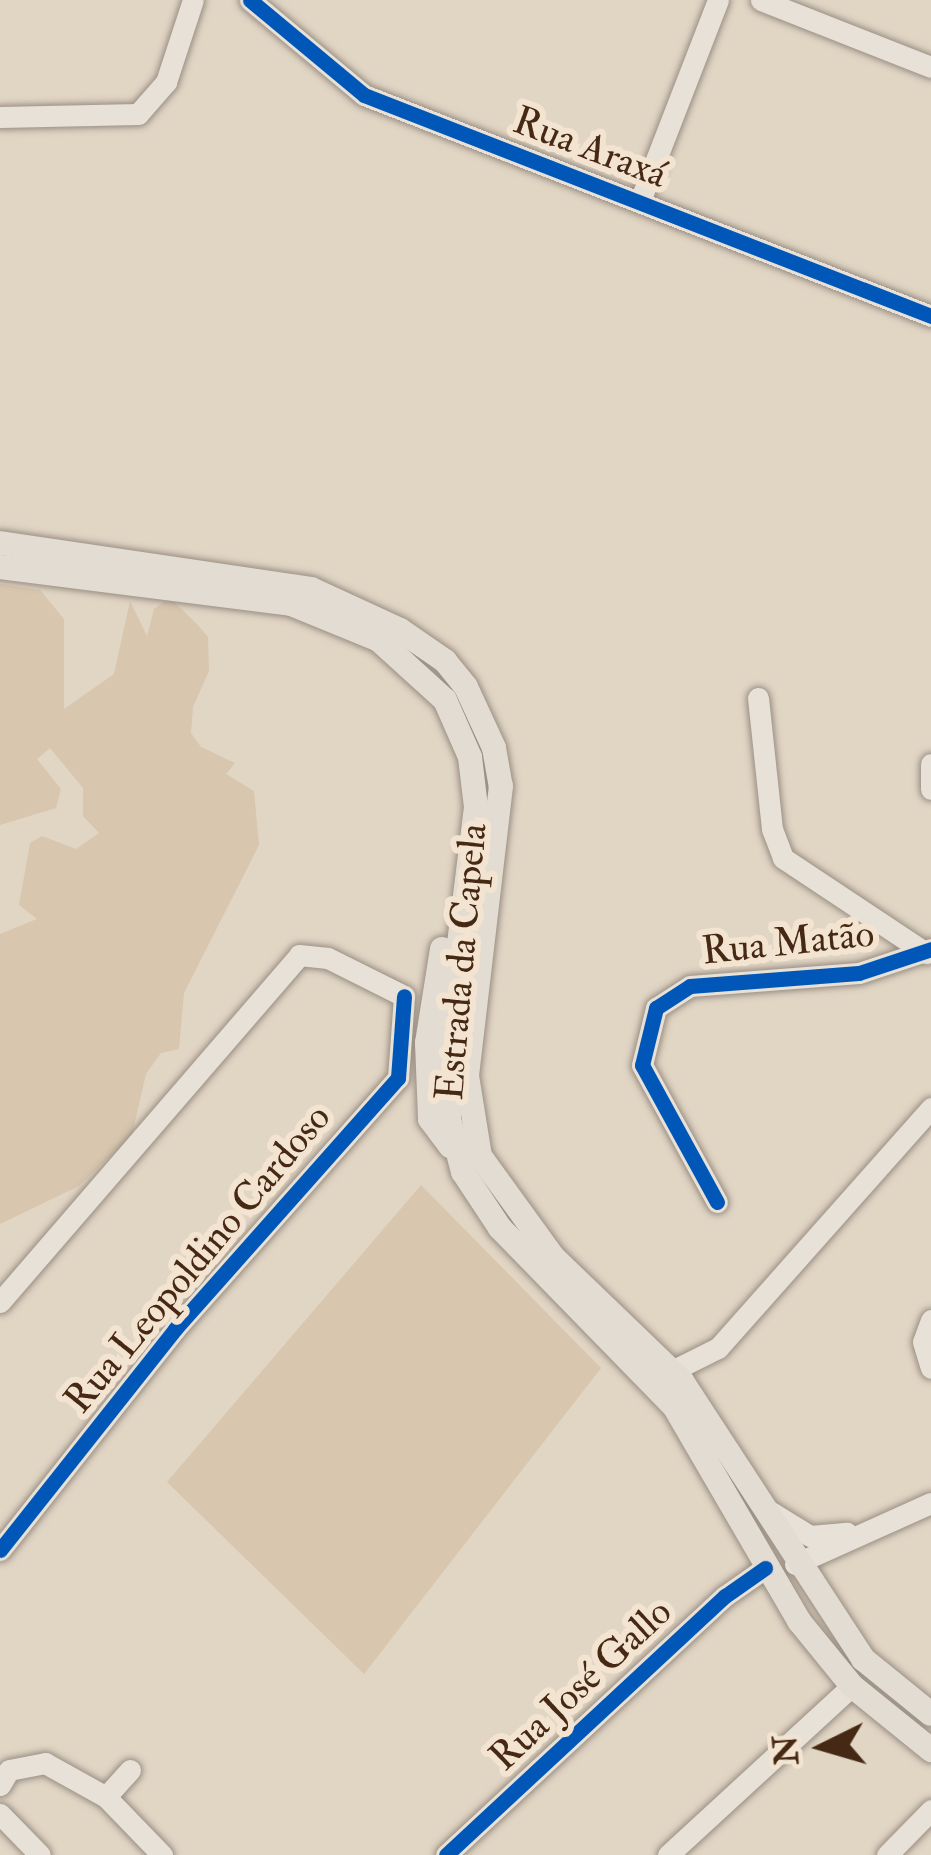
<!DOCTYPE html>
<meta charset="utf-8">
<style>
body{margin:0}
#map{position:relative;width:931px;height:1855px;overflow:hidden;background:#e1d5c4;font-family:"IM FELL Double Pica",serif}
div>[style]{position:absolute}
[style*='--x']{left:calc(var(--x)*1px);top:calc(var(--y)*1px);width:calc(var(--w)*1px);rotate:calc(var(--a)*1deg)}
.green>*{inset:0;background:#d8c6ae}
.roads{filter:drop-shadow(0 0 3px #9a8f83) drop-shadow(0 0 3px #9a8f83)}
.minor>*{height:21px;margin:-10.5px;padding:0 10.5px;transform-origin:10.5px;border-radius:10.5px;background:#e7e1d8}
.major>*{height:24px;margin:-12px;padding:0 12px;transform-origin:12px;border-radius:12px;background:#e3dcd2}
.cycleway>*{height:15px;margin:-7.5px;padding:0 7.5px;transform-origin:7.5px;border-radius:7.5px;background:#0057b8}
span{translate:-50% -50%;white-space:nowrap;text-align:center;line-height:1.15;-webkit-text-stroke:12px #f3e4d1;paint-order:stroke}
.street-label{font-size:39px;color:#462914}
.north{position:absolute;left:763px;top:1687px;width:120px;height:120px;-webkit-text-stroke:9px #f3e4d1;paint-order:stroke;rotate:265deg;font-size:33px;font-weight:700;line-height:48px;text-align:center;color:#462914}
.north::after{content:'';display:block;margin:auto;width:42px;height:54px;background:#462914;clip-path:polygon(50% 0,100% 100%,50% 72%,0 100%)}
</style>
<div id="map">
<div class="green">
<i style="clip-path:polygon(0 584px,40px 590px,64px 619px,64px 709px,114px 674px,130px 601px,147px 636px,154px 609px,170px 598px,197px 624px,208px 637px,209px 671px,193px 707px,191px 733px,201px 747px,235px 763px,226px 774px,254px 791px,259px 845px,184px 993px,179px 1049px,161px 1053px,146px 1074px,132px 1135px,79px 1186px,0 1224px,0 934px,37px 919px,19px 905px,30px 843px,42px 836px,76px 849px,99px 833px,83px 816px,83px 788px,50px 748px,37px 759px,61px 789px,56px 808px,0 825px)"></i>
<i style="clip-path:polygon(421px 1185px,601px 1368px,364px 1674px,167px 1482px)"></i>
</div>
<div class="roads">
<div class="minor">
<i style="--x:250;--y:0;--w:148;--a:39.8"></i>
<i style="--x:364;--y:95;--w:609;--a:21.29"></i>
<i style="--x:761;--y:0;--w:183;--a:21.5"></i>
<i style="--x:0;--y:117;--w:138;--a:-1.2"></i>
<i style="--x:138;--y:114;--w:43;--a:-48.8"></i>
<i style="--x:166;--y:82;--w:86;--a:-71.8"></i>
<i style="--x:640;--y:201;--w:216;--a:-68.8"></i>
<i style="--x:758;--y:698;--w:132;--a:83.9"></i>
<i style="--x:772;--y:829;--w:31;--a:69"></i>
<i style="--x:783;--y:858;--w:172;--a:33.6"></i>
<i style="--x:931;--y:764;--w:25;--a:90"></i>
<i style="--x:717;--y:1202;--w:156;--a:-118.7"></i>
<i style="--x:642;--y:1065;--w:59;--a:-76.2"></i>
<i style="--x:656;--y:1008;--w:40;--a:-32.9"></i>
<i style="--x:690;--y:986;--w:169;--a:-4.4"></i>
<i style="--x:859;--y:973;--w:76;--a:-18.4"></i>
<i style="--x:0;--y:1302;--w:458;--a:-49.2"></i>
<i style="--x:299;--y:955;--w:29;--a:6"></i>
<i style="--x:328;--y:958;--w:85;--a:26.6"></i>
<i style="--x:931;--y:1320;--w:23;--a:110"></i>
<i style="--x:923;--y:1342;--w:27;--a:73"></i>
<i style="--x:672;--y:1371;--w:51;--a:-26.6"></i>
<i style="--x:718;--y:1348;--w:321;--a:-48.4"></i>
<i style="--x:766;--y:1509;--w:52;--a:31.5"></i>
<i style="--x:810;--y:1536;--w:37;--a:-5"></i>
<i style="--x:0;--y:1550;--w:282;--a:-51.6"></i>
<i style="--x:175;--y:1329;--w:336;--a:-48.4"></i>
<i style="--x:398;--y:1078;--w:82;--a:-85.8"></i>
<i style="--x:795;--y:1564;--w:149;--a:-24.2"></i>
<i style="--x:130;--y:1770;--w:36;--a:132"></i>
<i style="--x:106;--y:1797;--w:81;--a:46"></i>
<i style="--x:0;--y:1785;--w:17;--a:-59"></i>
<i style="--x:9;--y:1770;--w:37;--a:-11"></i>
<i style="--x:45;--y:1763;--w:70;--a:29.1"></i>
<i style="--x:0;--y:1814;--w:57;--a:45.7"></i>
<i style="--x:446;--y:1855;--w:381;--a:-42.9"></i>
<i style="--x:725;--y:1596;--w:49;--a:-35"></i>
<i style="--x:668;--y:1855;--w:250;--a:-42.6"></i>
<i style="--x:887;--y:1855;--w:63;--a:-45.6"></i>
</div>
<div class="major">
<i style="--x:0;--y:543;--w:314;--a:8.4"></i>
<i style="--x:311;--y:589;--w:98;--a:24.7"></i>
<i style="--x:400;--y:630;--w:55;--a:34.6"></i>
<i style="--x:445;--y:661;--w:33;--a:51"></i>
<i style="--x:466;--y:687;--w:67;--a:65.3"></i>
<i style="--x:494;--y:748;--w:39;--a:80"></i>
<i style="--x:501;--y:786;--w:292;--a:96.7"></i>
<i style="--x:467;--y:1076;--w:81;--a:80.8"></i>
<i style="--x:480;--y:1156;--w:125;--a:54.1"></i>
<i style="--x:553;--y:1257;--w:179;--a:43.9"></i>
<i style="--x:682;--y:1381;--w:332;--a:56.9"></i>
<i style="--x:863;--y:1659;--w:87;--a:39"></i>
<i style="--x:0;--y:567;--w:293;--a:7.2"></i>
<i style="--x:291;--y:604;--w:95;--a:22.2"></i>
<i style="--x:379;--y:640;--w:89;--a:42.3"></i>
<i style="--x:445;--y:700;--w:62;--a:66.3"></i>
<i style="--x:470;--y:757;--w:50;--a:83.2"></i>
<i style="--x:476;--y:807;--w:226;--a:97.1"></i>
<i style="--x:448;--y:1031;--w:88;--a:89.3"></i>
<i style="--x:449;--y:1119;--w:55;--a:75.2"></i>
<i style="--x:463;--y:1172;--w:67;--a:56.5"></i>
<i style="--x:500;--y:1228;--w:249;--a:45.7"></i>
<i style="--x:674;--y:1406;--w:249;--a:59.8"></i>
<i style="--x:799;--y:1621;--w:84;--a:50.8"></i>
<i style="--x:852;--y:1686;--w:102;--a:39"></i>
<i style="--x:442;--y:949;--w:95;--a:99.1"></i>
<i style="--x:427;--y:1043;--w:76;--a:87.7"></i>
<i style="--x:430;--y:1119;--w:34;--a:53"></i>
</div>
</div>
<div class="cycleway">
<i style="--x:250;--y:0;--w:148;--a:39.8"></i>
<i style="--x:364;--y:95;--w:609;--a:21.29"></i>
<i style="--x:717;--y:1202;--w:156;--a:-118.7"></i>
<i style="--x:642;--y:1065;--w:59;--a:-76.2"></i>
<i style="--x:656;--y:1008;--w:40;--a:-32.9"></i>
<i style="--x:690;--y:986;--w:169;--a:-4.4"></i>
<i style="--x:859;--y:973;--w:76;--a:-18.4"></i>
<i style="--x:0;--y:1550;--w:282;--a:-51.6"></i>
<i style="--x:175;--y:1329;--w:336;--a:-48.4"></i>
<i style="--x:398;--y:1078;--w:82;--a:-85.8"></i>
<i style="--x:446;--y:1855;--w:381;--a:-42.9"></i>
<i style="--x:725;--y:1596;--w:49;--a:-35"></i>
</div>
<div class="street-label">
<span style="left:590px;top:148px;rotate:21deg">Rua Araxá</span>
<span style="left:788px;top:943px;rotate:-6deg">Rua Matão</span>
<span style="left:462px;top:962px;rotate:-85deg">Estrada da Capela</span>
<span style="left:198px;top:1259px;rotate:-50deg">Rua Leopoldino Cardoso</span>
<span style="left:581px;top:1685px;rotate:-43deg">Rua José Gallo</span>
</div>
<div class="north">N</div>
</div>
